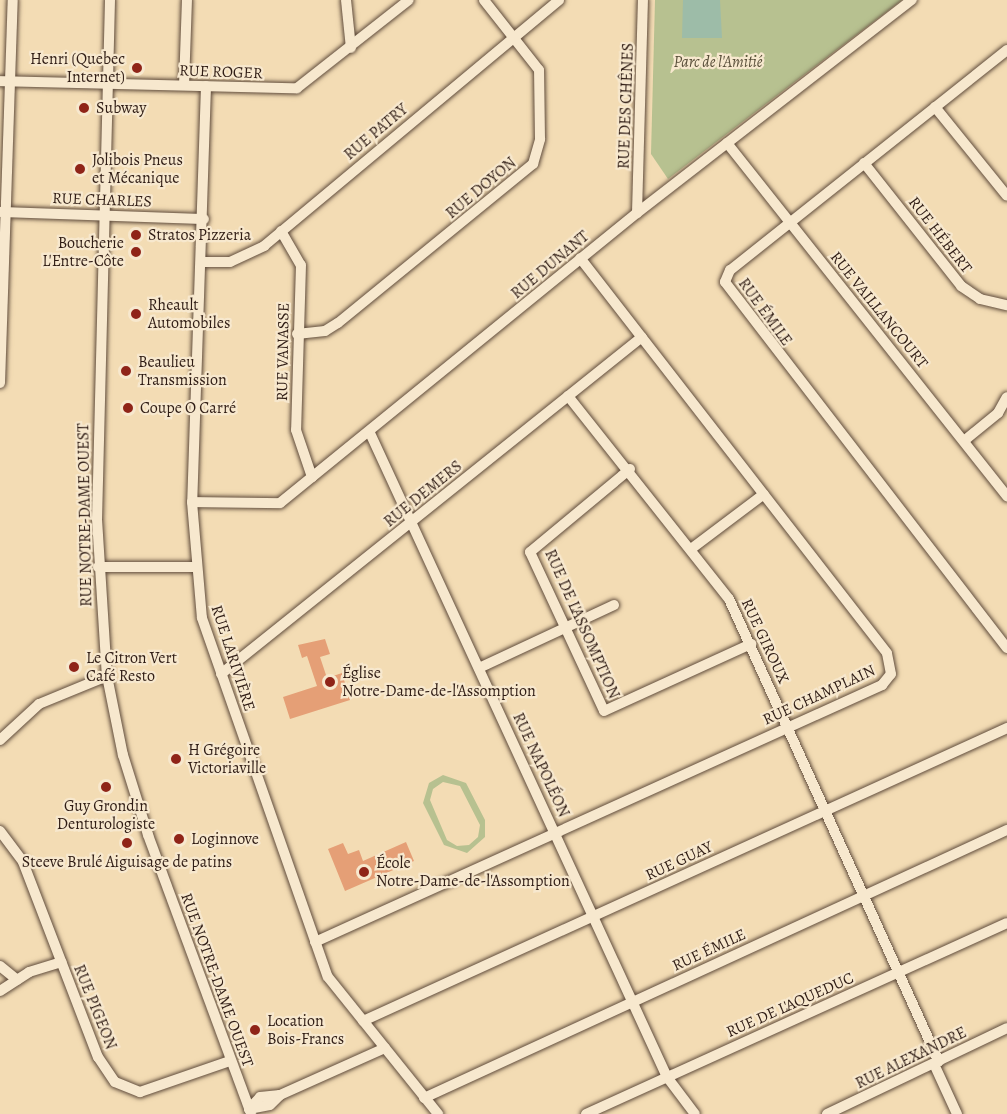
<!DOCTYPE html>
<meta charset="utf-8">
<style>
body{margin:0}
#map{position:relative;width:1007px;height:1114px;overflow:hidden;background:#f3dcb4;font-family:Alegreya,serif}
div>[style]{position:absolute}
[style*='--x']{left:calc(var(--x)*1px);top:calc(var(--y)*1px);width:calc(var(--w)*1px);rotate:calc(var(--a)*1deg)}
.green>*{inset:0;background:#b7c190}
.water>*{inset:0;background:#9dbca8}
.building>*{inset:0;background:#e59f76}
.roads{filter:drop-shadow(0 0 2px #604c3c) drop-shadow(0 0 2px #604c3c)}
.minor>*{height:10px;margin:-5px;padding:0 5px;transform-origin:5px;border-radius:5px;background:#f7e8ce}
.dots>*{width:16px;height:16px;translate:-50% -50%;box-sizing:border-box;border:3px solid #f7e8ce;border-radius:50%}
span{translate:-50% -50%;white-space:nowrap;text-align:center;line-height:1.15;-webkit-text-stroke:4.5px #f7e8ce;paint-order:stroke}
.poi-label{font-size:16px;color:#2f1c14}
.right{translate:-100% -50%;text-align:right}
.left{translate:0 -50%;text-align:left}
.park-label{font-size:16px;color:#584e39;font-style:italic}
.street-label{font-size:16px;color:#2f1c14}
</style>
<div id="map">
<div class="green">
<i style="clip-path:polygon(655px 0,902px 0,668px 179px,651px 154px)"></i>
<i style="clip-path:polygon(evenodd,443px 775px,466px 783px,485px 820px,485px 837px,467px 853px,444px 845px,423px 803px,429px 783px,443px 775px,443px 782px,460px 786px,480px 825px,478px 837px,469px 845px,457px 846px,447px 840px,430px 800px,433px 789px,443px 782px)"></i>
</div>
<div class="water">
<i style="clip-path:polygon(683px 0,720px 0,722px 38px,682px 38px)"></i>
</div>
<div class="building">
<i style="clip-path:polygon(325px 639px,330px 654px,320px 657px,327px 678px,342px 673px,350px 700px,290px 719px,283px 697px,317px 686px,307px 656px,302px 658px,298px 645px)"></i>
<i style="clip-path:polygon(406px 842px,414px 861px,345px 891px,328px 849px,343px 843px,348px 854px,359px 850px,363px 861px)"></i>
</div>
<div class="roads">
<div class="minor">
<i style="--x:110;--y:0;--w:519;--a:91.43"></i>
<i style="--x:97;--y:519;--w:157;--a:86.4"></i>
<i style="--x:107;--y:676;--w:81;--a:78.6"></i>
<i style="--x:123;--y:755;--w:84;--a:72.6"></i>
<i style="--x:148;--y:835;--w:297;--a:69.7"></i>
<i style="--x:346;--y:0;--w:48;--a:84.1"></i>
<i style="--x:1007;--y:50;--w:354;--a:141.5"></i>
<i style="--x:730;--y:270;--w:13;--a:113"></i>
<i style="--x:725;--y:282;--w:462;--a:52.4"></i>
<i style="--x:0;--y:81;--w:297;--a:1.4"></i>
<i style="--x:297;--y:88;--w:142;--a:-38.2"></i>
<i style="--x:184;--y:85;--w:85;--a:-88"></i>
<i style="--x:206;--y:86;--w:416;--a:91.9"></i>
<i style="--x:192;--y:502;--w:116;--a:85.1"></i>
<i style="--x:202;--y:618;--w:380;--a:70.7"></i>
<i style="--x:328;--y:977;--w:176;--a:51.2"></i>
<i style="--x:935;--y:107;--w:114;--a:51"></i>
<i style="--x:727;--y:143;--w:451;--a:51.6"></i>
<i style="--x:864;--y:163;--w:157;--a:51.7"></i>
<i style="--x:961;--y:286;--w:23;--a:34"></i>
<i style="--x:980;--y:299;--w:28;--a:13"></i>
<i style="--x:0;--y:212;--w:204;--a:2"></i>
<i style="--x:637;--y:213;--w:213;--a:-88.4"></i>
<i style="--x:281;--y:231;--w:39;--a:60"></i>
<i style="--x:301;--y:265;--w:165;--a:91.7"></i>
<i style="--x:296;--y:430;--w:50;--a:71.2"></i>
<i style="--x:202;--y:262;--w:28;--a:0"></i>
<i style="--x:230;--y:262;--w:38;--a:-25"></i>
<i style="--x:264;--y:246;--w:384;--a:-39.8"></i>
<i style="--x:297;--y:334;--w:28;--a:-6"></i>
<i style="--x:325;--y:331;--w:15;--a:-32"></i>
<i style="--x:338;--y:323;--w:252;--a:-39.2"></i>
<i style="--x:533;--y:164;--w:26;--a:-74"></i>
<i style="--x:540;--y:139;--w:69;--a:-90.8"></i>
<i style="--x:539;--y:70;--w:89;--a:-128.2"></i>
<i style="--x:0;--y:383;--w:383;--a:-88.1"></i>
<i style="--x:568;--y:396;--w:259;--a:51.6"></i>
<i style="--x:729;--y:599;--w:508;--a:65.6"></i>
<i style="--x:370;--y:433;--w:709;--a:65.24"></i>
<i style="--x:667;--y:1077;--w:46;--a:52.9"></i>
<i style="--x:965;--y:440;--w:43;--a:-39.3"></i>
<i style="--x:998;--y:413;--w:18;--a:-61"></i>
<i style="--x:630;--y:469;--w:130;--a:140.3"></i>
<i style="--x:530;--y:552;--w:175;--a:65"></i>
<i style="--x:604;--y:711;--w:162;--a:-24.5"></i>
<i style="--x:192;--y:502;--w:88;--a:0.7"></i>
<i style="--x:280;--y:503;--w:460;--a:-39.1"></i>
<i style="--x:637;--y:213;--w:348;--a:-37.8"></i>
<i style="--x:691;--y:549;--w:91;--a:-37"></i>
<i style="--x:98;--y:567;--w:97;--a:0"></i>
<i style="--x:479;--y:668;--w:149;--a:-25"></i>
<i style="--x:221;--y:674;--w:539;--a:-38.68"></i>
<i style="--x:0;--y:740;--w:53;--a:-42.7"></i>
<i style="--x:39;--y:704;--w:74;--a:-22.4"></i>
<i style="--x:0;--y:831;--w:39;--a:53"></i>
<i style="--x:23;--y:862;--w:209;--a:69"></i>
<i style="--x:98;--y:1057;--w:30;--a:56"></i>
<i style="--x:115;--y:1082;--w:27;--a:22"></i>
<i style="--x:140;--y:1092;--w:95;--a:-19"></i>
<i style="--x:315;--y:942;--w:623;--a:-24.38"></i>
<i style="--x:882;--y:685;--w:14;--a:-51"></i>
<i style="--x:891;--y:674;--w:21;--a:-101"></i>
<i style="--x:887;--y:653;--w:500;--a:-127.85"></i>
<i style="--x:0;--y:966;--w:22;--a:39"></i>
<i style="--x:0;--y:991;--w:35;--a:-33"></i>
<i style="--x:29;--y:972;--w:34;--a:-17"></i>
<i style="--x:363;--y:1021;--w:708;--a:-24.46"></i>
<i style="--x:934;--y:1064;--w:55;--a:65.3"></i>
<i style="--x:424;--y:1098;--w:642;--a:-24.69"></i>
<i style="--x:249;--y:1109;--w:21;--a:-11"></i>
<i style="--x:270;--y:1105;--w:14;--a:-45"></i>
<i style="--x:280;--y:1095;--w:115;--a:-24.1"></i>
<i style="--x:249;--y:1109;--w:16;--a:-47"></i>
<i style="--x:260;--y:1097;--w:20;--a:-6"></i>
<i style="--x:586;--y:1114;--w:462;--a:-24.4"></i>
<i style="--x:827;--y:1114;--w:199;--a:-25.5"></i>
</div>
</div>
<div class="dots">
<i style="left:137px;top:68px;background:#8f2418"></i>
<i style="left:84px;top:108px;background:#8f2418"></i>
<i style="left:80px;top:169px;background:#8f2418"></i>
<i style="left:136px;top:235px;background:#8f2418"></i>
<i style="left:136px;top:252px;background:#8f2418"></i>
<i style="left:136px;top:314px;background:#8f2418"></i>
<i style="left:126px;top:371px;background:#8f2418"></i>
<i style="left:128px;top:408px;background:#8f2418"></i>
<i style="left:74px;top:667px;background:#8f2418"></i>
<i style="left:330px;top:682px;background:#8f2418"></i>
<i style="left:176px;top:759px;background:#8f2418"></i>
<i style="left:106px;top:787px;background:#8f2418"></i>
<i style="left:179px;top:839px;background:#8f2418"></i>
<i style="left:127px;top:843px;background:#8f2418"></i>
<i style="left:364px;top:872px;background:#8f2418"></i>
<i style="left:255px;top:1030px;background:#8f2418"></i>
</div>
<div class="poi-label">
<span class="right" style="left:125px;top:68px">Henri (Quebec<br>Internet)</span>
<span class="left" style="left:96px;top:108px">Subway</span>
<span class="left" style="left:92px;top:169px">Jolibois Pneus<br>et Mécanique</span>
<span class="left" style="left:148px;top:235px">Stratos Pizzeria</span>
<span class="right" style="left:124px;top:252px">Boucherie<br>L'Entre-Côte</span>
<span class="left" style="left:148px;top:314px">Rheault<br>Automobiles</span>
<span class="left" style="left:138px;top:371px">Beaulieu<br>Transmission</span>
<span class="left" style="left:140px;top:408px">Coupe O Carré</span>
<span class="left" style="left:86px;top:667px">Le Citron Vert<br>Café Resto</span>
<span class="left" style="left:342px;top:682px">Église<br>Notre-Dame-de-l'Assomption</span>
<span class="left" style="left:188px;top:759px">H Grégoire<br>Victoriaville</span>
<span style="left:106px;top:815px">Guy Grondin<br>Denturologiste</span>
<span class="left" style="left:191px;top:839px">Loginnove</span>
<span style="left:127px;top:862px">Steeve Brulé Aiguisage de patins</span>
<span class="left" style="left:376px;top:872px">École<br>Notre-Dame-de-l'Assomption</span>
<span class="left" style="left:267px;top:1030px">Location<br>Bois-Francs</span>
</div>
<div class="park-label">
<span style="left:718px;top:62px">Parc de l'Amitié</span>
</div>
<div class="street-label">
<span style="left:221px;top:72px;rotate:2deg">RUE ROGER</span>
<span style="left:626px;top:106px;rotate:-88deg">RUE DES CHÊNES</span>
<span style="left:376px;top:132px;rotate:-40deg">RUE PATRY</span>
<span style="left:481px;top:188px;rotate:-40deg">RUE DOYON</span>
<span style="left:102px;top:200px;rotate:2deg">RUE CHARLES</span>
<span style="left:940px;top:235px;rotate:52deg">RUE HÉBERT</span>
<span style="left:550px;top:265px;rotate:-40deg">RUE DUNANT</span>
<span style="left:879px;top:310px;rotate:51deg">RUE VAILLANCOURT</span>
<span style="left:765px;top:312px;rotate:54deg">RUE ÉMILE</span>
<span style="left:283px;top:352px;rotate:-89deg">RUE VANASSE</span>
<span style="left:423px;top:494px;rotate:-39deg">RUE DEMERS</span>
<span style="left:85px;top:515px;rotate:-91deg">RUE NOTRE-DAME OUEST</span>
<span style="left:582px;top:624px;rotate:66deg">RUE DE L'ASSOMPTION</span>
<span style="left:765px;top:641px;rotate:65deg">RUE GIROUX</span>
<span style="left:233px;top:658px;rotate:72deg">RUE LARIVIÈRE</span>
<span style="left:819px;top:695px;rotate:-25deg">RUE CHAMPLAIN</span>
<span style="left:541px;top:765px;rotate:65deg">RUE NAPOLÉON</span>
<span style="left:679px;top:861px;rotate:-25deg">RUE GUAY</span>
<span style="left:709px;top:950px;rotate:-25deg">RUE ÉMILE</span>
<span style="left:217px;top:980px;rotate:70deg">RUE NOTRE-DAME OUEST</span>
<span style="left:790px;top:1005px;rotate:-24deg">RUE DE L'AQUEDUC</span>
<span style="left:95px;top:1007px;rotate:68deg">RUE PIGEON</span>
<span style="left:911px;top:1058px;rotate:-26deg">RUE ALEXANDRE</span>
</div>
</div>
